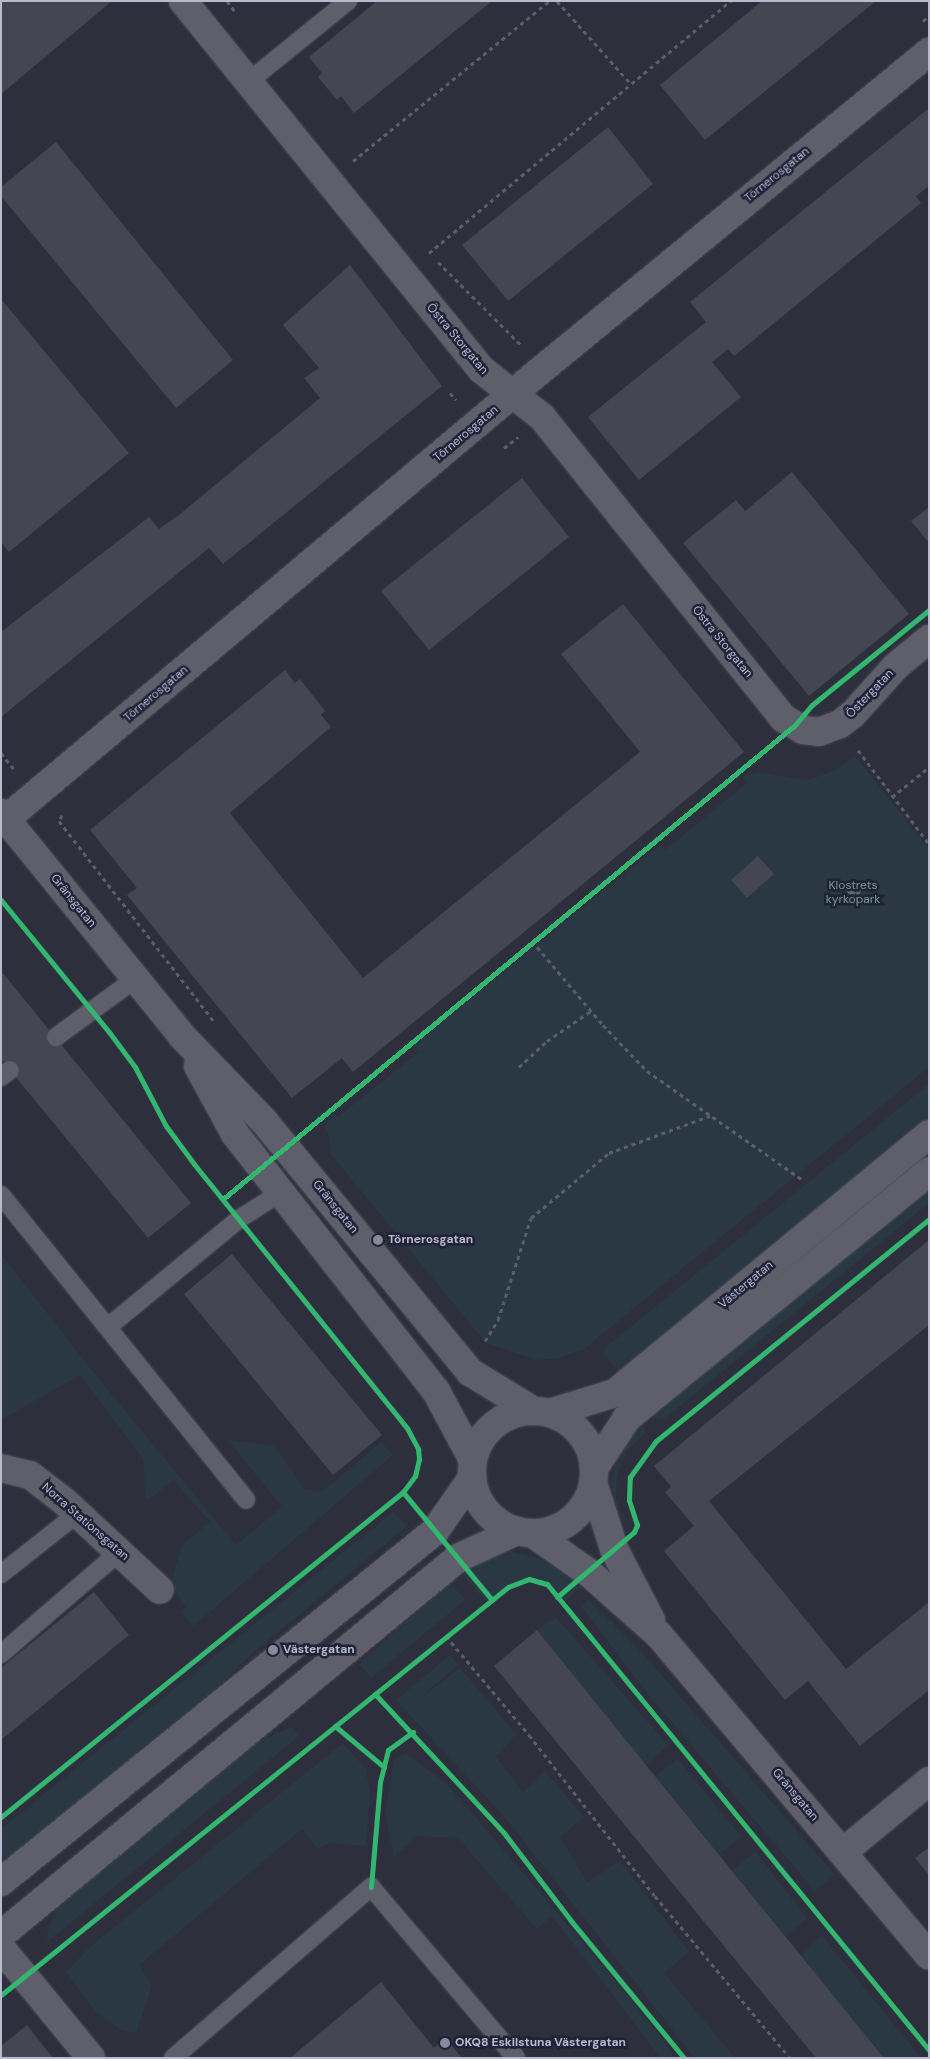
<!DOCTYPE html>
<meta charset="utf-8">
<style>
body{margin:0}
#map{position:relative;width:930px;height:2059px;overflow:hidden;background:#2d2f3d;font-family:"DM Sans",sans-serif}
div>[style]{position:absolute}
[style*='--x']{left:calc(var(--x)*1px);top:calc(var(--y)*1px);width:calc(var(--w)*1px);rotate:calc(var(--a)*1deg)}
.green>*{inset:0;background:#2a3843}
.building>*{inset:0;background:#444652}
.path>*{height:3px;margin-top:-1.5px;transform-origin:0;background:repeating-linear-gradient(90deg,#5b5e67 0 4px,transparent 0 8px)}
.roads{filter:drop-shadow(0 0 1px #4b4c57) drop-shadow(0 0 1px #4b4c57)}
.service>*{height:18px;margin:-9px;padding:0 9px;transform-origin:9px;border-radius:9px;background:#5e5f6a}
.minor>*{height:28px;margin:-14px;padding:0 14px;transform-origin:14px;border-radius:14px;background:#5e5f6a}
.tertiary>*{height:28px;margin:-14px;padding:0 14px;transform-origin:14px;border-radius:14px;background:#5e5f6a}
.tertiary>.ring{margin:-14px;padding:0;box-sizing:content-box;background:none;border:28px solid #5e5f6a;border-radius:50%}
.cycleway>*{height:5px;margin:-2.5px;padding:0 2.5px;transform-origin:2.5px;border-radius:2.5px;background:#33b770}
.trees>*{width:16px;height:16px;margin:-8px;border-radius:50%;background:#526c66}
.dots>*{width:14px;height:14px;translate:-50% -50%;box-sizing:border-box;border:2px solid #202238;border-radius:50%}
span{translate:-50% -50%;white-space:nowrap;text-align:center;line-height:1.15;-webkit-text-stroke:5px #202238;paint-order:stroke}
.street-label{font-size:12px;color:#b9bacd}
.park-label{font-size:12px;color:#709e88}
.poi-label{font-size:12px;color:#b9bacd;font-weight:700}
.left{translate:0 -50%;text-align:left}
.frame{position:absolute;inset:0;border:2px solid #b9bacd;pointer-events:none}
</style>
<div id="map">
<div class="green">
<i style="clip-path:polygon(855px 756px,929px 849px,929px 1067px,584px 1349px,559px 1358px,537px 1360px,486px 1343px,330px 1153px,330px 1140px,325px 1125px,333px 1112px,338px 1117px,419px 1052px,413px 1046px,660px 845px,665px 850px,747px 783px,744px 776px,758px 772px,802px 780px,811px 779px,836px 770px)"></i>
<i style="clip-path:polygon(929px 1084px,929px 1120px,619px 1372px,604px 1354px,606px 1347px)"></i>
<i style="clip-path:polygon(929px 1179px,929px 1203px,664px 1419px,657px 1419px,649px 1409px)"></i>
<i style="clip-path:polygon(1px 1254px,89px 1367px,236px 1545px,282px 1507px,228px 1440px,275px 1446px,304px 1489px,323px 1491px,381px 1442px,393px 1455px,193px 1626px,181px 1612px,186px 1607px,171px 1584px,182px 1545px,210px 1522px,174px 1480px,146px 1501px,143px 1459px,80px 1375px,1px 1420px)"></i>
<i style="clip-path:polygon(640px 1419px,646px 1432px,627px 1451px,617px 1476px,616px 1498px,625px 1533px,620px 1540px,610px 1497px,612px 1476px,618px 1454px)"></i>
<i style="clip-path:polygon(393px 1512px,407px 1526px,250px 1655px,205px 1701px,1px 1866px,1px 1829px)"></i>
<i style="clip-path:polygon(506px 1550px,544px 1560px,567px 1573px,581px 1587px,563px 1603px,542px 1584px,521px 1581px,488px 1604px,460px 1572px)"></i>
<i style="clip-path:polygon(450px 1582px,465px 1600px,371px 1678px,359px 1664px)"></i>
<i style="clip-path:polygon(589px 1600px,644px 1655px,835px 1875px,815px 1891px,647px 1693px,581px 1606px)"></i>
<i style="clip-path:polygon(556px 1617px,668px 1745px,646px 1765px,537px 1630px)"></i>
<i style="clip-path:polygon(450px 1655px,458px 1665px,417px 1700px,460px 1668px,516px 1734px,496px 1757px,523px 1792px,545px 1771px,584px 1817px,560px 1837px,587px 1882px,620px 1861px,689px 1952px,664px 1973px,735px 2058px,695px 2058px,502px 1814px,396px 1700px)"></i>
<i style="clip-path:polygon(292px 1727px,299px 1736px,47px 1942px,48px 1929px,57px 1906px,234px 1757px,263px 1739px)"></i>
<i style="clip-path:polygon(343px 1743px,366px 1769px,370px 1794px,366px 1846px,329px 1843px,318px 1849px,302px 1829px,139px 1965px,152px 1986px,136px 2033px,122px 2030px,96px 2012px,66px 1972px,90px 1947px)"></i>
<i style="clip-path:polygon(405px 1753px,447px 1784px,624px 1991px,677px 2058px,661px 2058px,552px 1916px,537px 1929px,458px 1838px,417px 1836px,394px 1857px,385px 1813px,394px 1760px)"></i>
<i style="clip-path:polygon(678px 1759px,741px 1837px,719px 1854px,655px 1776px)"></i>
<i style="clip-path:polygon(756px 1852px,807px 1918px,786px 1937px,732px 1870px)"></i>
<i style="clip-path:polygon(822px 1935px,921px 2058px,884px 2058px,801px 1956px)"></i>
</div>
<div class="building">
<i style="clip-path:polygon(1px 1px,112px 1px,1px 94px)"></i>
<i style="clip-path:polygon(377px 1px,492px 1px,354px 113px,341px 96px,337px 100px,318px 77px,322px 73px,309px 57px)"></i>
<i style="clip-path:polygon(762px 1px,876px 1px,705px 140px,660px 85px)"></i>
<i style="clip-path:polygon(929px 108px,929px 186px,916px 196px,921px 203px,734px 356px,728px 349px,712px 362px,741px 397px,639px 480px,588px 417px,706px 322px,690px 302px)"></i>
<i style="clip-path:polygon(608px 127px,653px 184px,508px 301px,462px 245px)"></i>
<i style="clip-path:polygon(56px 142px,233px 360px,176px 408px,1px 196px,1px 187px)"></i>
<i style="clip-path:polygon(350px 265px,442px 386px,223px 564px,209px 548px,1px 717px,1px 632px,149px 517px,159px 529px,179px 515px,320px 398px,304px 378px,319px 368px,283px 325px)"></i>
<i style="clip-path:polygon(1px 299px,129px 453px,9px 552px,1px 542px)"></i>
<i style="clip-path:polygon(792px 472px,909px 614px,809px 696px,683px 543px,736px 500px,745px 511px)"></i>
<i style="clip-path:polygon(522px 478px,569px 537px,429px 650px,381px 591px)"></i>
<i style="clip-path:polygon(929px 507px,929px 543px,911px 521px)"></i>
<i style="clip-path:polygon(623px 604px,744px 752px,353px 1072px,342px 1058px,292px 1098px,127px 895px,137px 888px,90px 830px,285px 670px,295px 683px,300px 679px,325px 711px,321px 715px,331px 727px,230px 813px,363px 978px,640px 752px,561px 654px)"></i>
<i style="clip-path:polygon(758px 856px,774px 874px,747px 898px,731px 880px)"></i>
<i style="clip-path:polygon(1px 971px,191px 1203px,148px 1238px,1px 1059px)"></i>
<i style="clip-path:polygon(929px 1240px,929px 1325px,709px 1501px,846px 1669px,929px 1602px,929px 1690px,860px 1746px,808px 1681px,785px 1700px,664px 1551px,694px 1526px,665px 1492px,671px 1487px,654px 1466px)"></i>
<i style="clip-path:polygon(232px 1254px,382px 1435px,333px 1475px,184px 1294px)"></i>
<i style="clip-path:polygon(94px 1592px,129px 1635px,1px 1740px,1px 1668px)"></i>
<i style="clip-path:polygon(537px 1630px,646px 1765px,884px 2058px,816px 2058px,494px 1666px)"></i>
<i style="clip-path:polygon(929px 1847px,929px 1875px,915px 1858px)"></i>
<i style="clip-path:polygon(381px 1982px,434px 2048px,445px 2038px,462px 2058px,290px 2058px)"></i>
<i style="clip-path:polygon(27px 2025px,53px 2058px,1px 2058px,1px 2046px)"></i>
</div>
<div class="path">
<i style="--x:227;--y:1;--w:15;--a:53"></i>
<i style="--x:557;--y:1;--w:111;--a:48.3"></i>
<i style="--x:923;--y:21;--w:8;--a:-40"></i>
<i style="--x:353;--y:161;--w:253;--a:-39.2"></i>
<i style="--x:429;--y:253;--w:393;--a:-39.9"></i>
<i style="--x:438;--y:262;--w:117;--a:45"></i>
<i style="--x:450;--y:393;--w:9;--a:49"></i>
<i style="--x:504;--y:448;--w:18;--a:-38"></i>
<i style="--x:858;--y:750;--w:118;--a:52.9"></i>
<i style="--x:1;--y:753;--w:22;--a:51"></i>
<i style="--x:892;--y:797;--w:48;--a:-39"></i>
<i style="--x:62;--y:815;--w:7;--a:117"></i>
<i style="--x:59;--y:821;--w:252;--a:52.3"></i>
<i style="--x:532;--y:941;--w:110;--a:49.8"></i>
<i style="--x:603;--y:1025;--w:64;--a:46.3"></i>
<i style="--x:647;--y:1071;--w:188;--a:35"></i>
<i style="--x:519;--y:1067;--w:38;--a:-43"></i>
<i style="--x:547;--y:1041;--w:53;--a:-34.3"></i>
<i style="--x:485;--y:1341;--w:25;--a:-58"></i>
<i style="--x:498;--y:1320;--w:107;--a:-72.1"></i>
<i style="--x:531;--y:1218;--w:102;--a:-39.8"></i>
<i style="--x:609;--y:1153;--w:110;--a:-20.3"></i>
<i style="--x:446;--y:1636;--w:129;--a:50"></i>
<i style="--x:529;--y:1735;--w:204;--a:52"></i>
<i style="--x:655;--y:1896;--w:211;--a:50.2"></i>
</div>
<div class="roads">
<div class="service">
<i style="--x:248;--y:82;--w:129;--a:-39"></i>
<i style="--x:56;--y:1037;--w:98;--a:-36.3"></i>
<i style="--x:1;--y:1077;--w:11;--a:-38"></i>
<i style="--x:1;--y:1195;--w:391;--a:51.2"></i>
<i style="--x:108;--y:1327;--w:170;--a:-39.5"></i>
<i style="--x:239;--y:1219;--w:49;--a:-32.4"></i>
<i style="--x:1;--y:1574;--w:97;--a:-38.3"></i>
<i style="--x:1;--y:1654;--w:156;--a:-40.8"></i>
<i style="--x:173;--y:2058;--w:262;--a:-40.8"></i>
<i style="--x:371;--y:1887;--w:224;--a:49.7"></i>
</div>
<div class="minor">
<i style="--x:183;--y:1;--w:475;--a:51"></i>
<i style="--x:482;--y:370;--w:76;--a:38.1"></i>
<i style="--x:542;--y:417;--w:386;--a:51.3"></i>
<i style="--x:783;--y:718;--w:23;--a:31"></i>
<i style="--x:803;--y:730;--w:16;--a:7"></i>
<i style="--x:819;--y:732;--w:22;--a:-21"></i>
<i style="--x:840;--y:724;--w:16;--a:-38"></i>
<i style="--x:853;--y:714;--w:64;--a:-48.1"></i>
<i style="--x:896;--y:666;--w:43;--a:-39.3"></i>
<i style="--x:1;--y:813;--w:287;--a:50.9"></i>
<i style="--x:182;--y:1036;--w:117;--a:46"></i>
<i style="--x:263;--y:1120;--w:326;--a:50.6"></i>
<i style="--x:470;--y:1372;--w:75;--a:31.4"></i>
<i style="--x:6;--y:819;--w:698;--a:-40.01"></i>
<i style="--x:541;--y:370;--w:502;--a:-39.34"></i>
<i style="--x:198;--y:1066;--w:77;--a:61.4"></i>
<i style="--x:235;--y:1134;--w:326;--a:52"></i>
<i style="--x:436;--y:1391;--w:78;--a:61.8"></i>
<i style="--x:1;--y:1468;--w:30;--a:14"></i>
<i style="--x:30;--y:1475;--w:44;--a:37.6"></i>
<i style="--x:65;--y:1502;--w:129;--a:42.8"></i>
<i style="--x:593;--y:1483;--w:69;--a:72.3"></i>
<i style="--x:614;--y:1549;--w:80;--a:62.5"></i>
<i style="--x:532;--y:1533;--w:68;--a:34.9"></i>
<i style="--x:588;--y:1572;--w:95;--a:41.6"></i>
<i style="--x:659;--y:1635;--w:419;--a:49.9"></i>
<i style="--x:843;--y:1852;--w:112;--a:-39.5"></i>
<i style="--x:1;--y:1948;--w:142;--a:50.7"></i>
</div>
<div class="tertiary">
<i class="ring" style="left:472px;top:1411px;width:94px;height:94px"></i>
<i style="--x:550;--y:1413;--w:68;--a:-17.1"></i>
<i style="--x:615;--y:1393;--w:407;--a:-39.5"></i>
<i style="--x:594;--y:1468;--w:60;--a:-56.6"></i>
<i style="--x:627;--y:1418;--w:390;--a:-39.2"></i>
<i style="--x:1;--y:1882;--w:558;--a:-38.96"></i>
<i style="--x:435;--y:1531;--w:65;--a:-55.1"></i>
<i style="--x:1;--y:1935;--w:592;--a:-39.52"></i>
<i style="--x:458;--y:1558;--w:65;--a:-24.6"></i>
</div>
</div>
<div class="cycleway">
<i style="--x:1;--y:900;--w:171;--a:50.7"></i>
<i style="--x:109;--y:1032;--w:44;--a:53.4"></i>
<i style="--x:135;--y:1067;--w:67;--a:62.3"></i>
<i style="--x:166;--y:1126;--w:47;--a:53.6"></i>
<i style="--x:194;--y:1164;--w:339;--a:51.1"></i>
<i style="--x:407;--y:1428;--w:24;--a:62"></i>
<i style="--x:418;--y:1449;--w:10;--a:84"></i>
<i style="--x:419;--y:1459;--w:17;--a:103"></i>
<i style="--x:415;--y:1476;--w:20;--a:127"></i>
<i style="--x:403;--y:1492;--w:517;--a:141.05"></i>
<i style="--x:223;--y:1199;--w:743;--a:-39.65"></i>
<i style="--x:795;--y:725;--w:26;--a:-50"></i>
<i style="--x:812;--y:705;--w:151;--a:-39.1"></i>
<i style="--x:403;--y:1492;--w:140;--a:50.5"></i>
<i style="--x:557;--y:1597;--w:101;--a:-40.2"></i>
<i style="--x:634;--y:1532;--w:8;--a:-67"></i>
<i style="--x:637;--y:1525;--w:26;--a:-108"></i>
<i style="--x:629;--y:1500;--w:23;--a:-88"></i>
<i style="--x:630;--y:1477;--w:44;--a:-54.2"></i>
<i style="--x:656;--y:1441;--w:352;--a:-39.1"></i>
<i style="--x:375;--y:1694;--w:190;--a:47.1"></i>
<i style="--x:504;--y:1833;--w:112;--a:52.6"></i>
<i style="--x:572;--y:1922;--w:176;--a:50.5"></i>
<i style="--x:335;--y:1726;--w:64;--a:39.9"></i>
<i style="--x:371;--y:1887;--w:105;--a:-85.1"></i>
<i style="--x:380;--y:1782;--w:33;--a:-76"></i>
<i style="--x:388;--y:1750;--w:31;--a:-36"></i>
<i style="--x:1;--y:1995;--w:651;--a:-38.82"></i>
<i style="--x:508;--y:1587;--w:22;--a:-21"></i>
<i style="--x:529;--y:1579;--w:19;--a:16"></i>
<i style="--x:547;--y:1584;--w:603;--a:50.66"></i>
</div>
<div class="trees">
<i style="left:854px;top:888px"></i>
</div>
<div class="dots">
<i style="left:378px;top:1240px;background:#88899b"></i>
<i style="left:273px;top:1650px;background:#88899b"></i>
<i style="left:445px;top:2043px;background:#88899b"></i>
</div>
<div class="street-label">
<span style="left:777px;top:175px;rotate:-39deg">Törnerosgatan</span>
<span style="left:457px;top:339px;rotate:50deg">Östra Storgatan</span>
<span style="left:466px;top:434px;rotate:-40deg">Törnerosgatan</span>
<span style="left:722px;top:642px;rotate:51deg">Östra Storgatan</span>
<span style="left:156px;top:694px;rotate:-40deg">Törnerosgatan</span>
<span style="left:870px;top:694px;rotate:-46deg">Östergatan</span>
<span style="left:73px;top:901px;rotate:51deg">Gränsgatan</span>
<span style="left:335px;top:1207px;rotate:51deg">Gränsgatan</span>
<span style="left:746px;top:1285px;rotate:-40deg">Västergatan</span>
<span style="left:85px;top:1522px;rotate:41deg">Norra Stationsgatan</span>
<span style="left:795px;top:1795px;rotate:50deg">Gränsgatan</span>
</div>
<div class="park-label">
<span style="left:853px;top:893px">Klostrets<br>kyrkopark</span>
</div>
<div class="poi-label">
<span class="left" style="left:388px;top:1240px">Törnerosgatan</span>
<span class="left" style="left:283px;top:1650px">Västergatan</span>
<span class="left" style="left:455px;top:2043px">OKQ8 Eskilstuna Västergatan</span>
</div>
<div class="frame"></div>
</div>
